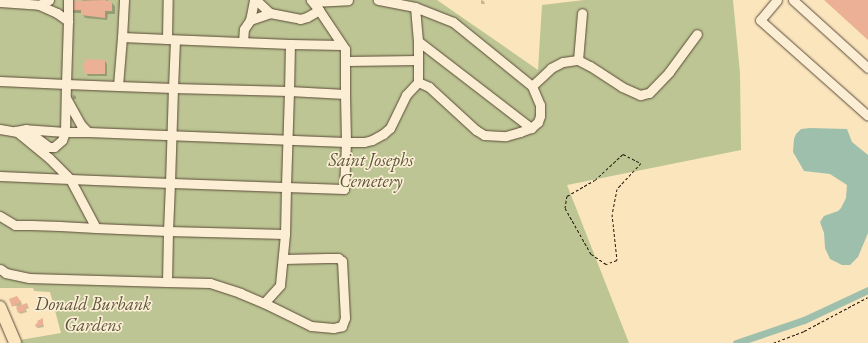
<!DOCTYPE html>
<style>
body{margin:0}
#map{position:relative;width:868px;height:343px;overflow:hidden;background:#fae5bd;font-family:"EB Garamond",serif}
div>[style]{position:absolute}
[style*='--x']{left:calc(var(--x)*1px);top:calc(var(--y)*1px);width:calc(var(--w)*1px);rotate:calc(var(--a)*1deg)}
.green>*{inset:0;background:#bcc593}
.water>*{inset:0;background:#9fbfad}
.shadow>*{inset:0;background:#0003}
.canal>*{height:7px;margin:-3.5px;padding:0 3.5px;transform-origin:3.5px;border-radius:3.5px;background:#9fbfad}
.building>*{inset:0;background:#ebb095}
.path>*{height:1px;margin-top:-0.5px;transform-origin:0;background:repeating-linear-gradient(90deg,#26170b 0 3px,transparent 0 5px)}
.roads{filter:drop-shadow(0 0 1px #5b4a38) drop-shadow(0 0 1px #5b4a38)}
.minor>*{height:9px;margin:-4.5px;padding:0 4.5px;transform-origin:4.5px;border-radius:4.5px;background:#fceed4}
.major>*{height:12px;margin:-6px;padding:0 6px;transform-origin:6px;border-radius:6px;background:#fae5bd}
span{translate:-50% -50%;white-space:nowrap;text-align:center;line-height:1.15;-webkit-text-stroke:3.5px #fceed4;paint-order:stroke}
.park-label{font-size:18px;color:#5a543b;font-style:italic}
</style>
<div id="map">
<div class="green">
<i style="clip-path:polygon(0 0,437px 0,538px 70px,542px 5px,584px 0,733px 0,740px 73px,741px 150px,567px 185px,629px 343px,22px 343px,20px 340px,61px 333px,50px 292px,34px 291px,33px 288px,0 288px)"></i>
</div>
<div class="water">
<i style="clip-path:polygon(810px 128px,847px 129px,852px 142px,868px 155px,868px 233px,858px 257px,850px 265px,842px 265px,830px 259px,825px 248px,824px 233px,820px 222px,824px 216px,838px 211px,841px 208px,846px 198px,847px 185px,830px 174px,804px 171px,793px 152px,794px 139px,796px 134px,801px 129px)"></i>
</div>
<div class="shadow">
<i style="clip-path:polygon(82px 0,108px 0,108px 2px,112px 3px,115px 6px,115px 14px,108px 14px,107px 20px,85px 18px,82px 13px,74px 13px,71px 10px,82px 2px)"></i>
<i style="clip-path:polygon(481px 0,484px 1px,485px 4px,481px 4px)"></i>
<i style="clip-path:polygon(105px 61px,107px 64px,107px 76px,88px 76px,86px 73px)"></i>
<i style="clip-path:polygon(73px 95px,76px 96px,76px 99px,73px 99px)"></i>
<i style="clip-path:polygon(20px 300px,22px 304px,20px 307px,27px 304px,29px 308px,26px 309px,27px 312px,20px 314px,17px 306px,13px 306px)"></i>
<i style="clip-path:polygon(39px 308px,43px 307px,44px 311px,40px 312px)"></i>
<i style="clip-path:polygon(42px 319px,44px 327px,38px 328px,36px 327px)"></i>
</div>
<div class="canal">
<i style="--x:736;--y:343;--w:72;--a:-18.7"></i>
<i style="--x:804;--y:320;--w:71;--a:-25.1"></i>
</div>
<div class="building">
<i style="clip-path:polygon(105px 0,112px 2px,112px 11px,105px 11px,105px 18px,81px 15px,81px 10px,70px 10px,70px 1px)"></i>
<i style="clip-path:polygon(824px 0,868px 0,868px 40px)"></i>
<i style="clip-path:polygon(86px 59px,105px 60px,105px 74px,85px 74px,83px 63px,85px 63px)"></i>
<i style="clip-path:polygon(17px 296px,21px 302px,12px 307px,9px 299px)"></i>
<i style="clip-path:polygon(27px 303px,28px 306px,25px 308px,26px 310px,18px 313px,16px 307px)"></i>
<i style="clip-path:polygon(43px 318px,43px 325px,36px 327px,35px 325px,38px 322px,37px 321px)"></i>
</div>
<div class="path">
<i style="--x:623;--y:154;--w:20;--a:27"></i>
<i style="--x:641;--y:163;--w:35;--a:133"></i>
<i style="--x:617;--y:189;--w:25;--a:101"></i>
<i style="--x:612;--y:214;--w:46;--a:83.8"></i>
<i style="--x:617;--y:260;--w:12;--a:160"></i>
<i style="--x:606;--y:264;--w:18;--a:-146"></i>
<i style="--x:591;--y:254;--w:53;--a:-119.5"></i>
<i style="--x:565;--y:208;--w:12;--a:-81"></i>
<i style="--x:567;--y:196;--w:32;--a:-30"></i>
<i style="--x:595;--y:180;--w:38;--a:-43"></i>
<i style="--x:773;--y:343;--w:33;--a:-21"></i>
<i style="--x:804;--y:331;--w:72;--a:-28"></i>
</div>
<div class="roads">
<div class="minor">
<i style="--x:49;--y:0;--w:11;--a:153"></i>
<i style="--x:39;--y:5;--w:20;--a:24"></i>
<i style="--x:57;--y:13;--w:14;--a:36"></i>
<i style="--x:68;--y:21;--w:21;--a:-90"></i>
<i style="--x:124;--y:0;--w:37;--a:93"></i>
<i style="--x:122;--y:37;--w:45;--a:2.5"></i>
<i style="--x:167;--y:39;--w:39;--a:-89"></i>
<i style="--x:254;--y:0;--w:20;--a:101"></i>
<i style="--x:250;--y:20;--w:21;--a:-19"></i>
<i style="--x:256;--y:0;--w:19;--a:43"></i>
<i style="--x:270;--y:13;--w:31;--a:11"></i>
<i style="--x:300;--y:19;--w:7;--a:-16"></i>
<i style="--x:307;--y:17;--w:14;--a:-30"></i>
<i style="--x:319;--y:10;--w:13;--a:-129"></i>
<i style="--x:777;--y:0;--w:26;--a:130"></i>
<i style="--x:760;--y:20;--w:144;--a:41.6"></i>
<i style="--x:793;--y:0;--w:101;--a:42.2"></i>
<i style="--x:0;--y:2;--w:39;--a:4"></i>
<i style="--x:313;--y:2;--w:35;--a:-3"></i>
<i style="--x:415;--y:7;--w:34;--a:85"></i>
<i style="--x:418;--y:41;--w:143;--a:37.6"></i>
<i style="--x:68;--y:21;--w:63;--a:91.8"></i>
<i style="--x:66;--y:84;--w:52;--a:2.2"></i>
<i style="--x:122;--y:37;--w:49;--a:94.7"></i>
<i style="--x:118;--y:86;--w:55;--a:2.1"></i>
<i style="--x:173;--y:88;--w:48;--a:-87.6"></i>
<i style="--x:167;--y:39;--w:123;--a:2.3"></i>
<i style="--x:290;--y:44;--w:47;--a:91.2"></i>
<i style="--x:289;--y:91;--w:96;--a:91.8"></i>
<i style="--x:286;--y:187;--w:116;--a:-178"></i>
<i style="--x:170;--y:183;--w:95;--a:-88.2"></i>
<i style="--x:173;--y:88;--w:116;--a:1.5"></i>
<i style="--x:289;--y:91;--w:56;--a:3.1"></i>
<i style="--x:345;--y:94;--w:45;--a:-90"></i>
<i style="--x:345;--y:49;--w:47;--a:-123.7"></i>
<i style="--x:243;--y:42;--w:13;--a:-86"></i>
<i style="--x:244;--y:29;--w:11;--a:-56"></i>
<i style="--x:290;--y:44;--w:52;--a:1.1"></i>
<i style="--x:578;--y:60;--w:47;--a:-85.1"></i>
<i style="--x:346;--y:61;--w:72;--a:-0.8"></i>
<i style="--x:418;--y:60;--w:19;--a:-90"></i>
<i style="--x:0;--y:81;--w:66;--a:2.6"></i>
<i style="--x:66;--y:84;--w:48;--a:91.2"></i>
<i style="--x:65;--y:132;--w:23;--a:0"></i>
<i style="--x:88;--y:132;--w:258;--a:2.2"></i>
<i style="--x:346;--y:142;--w:47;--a:92.4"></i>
<i style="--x:344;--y:189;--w:58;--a:-178"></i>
<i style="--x:286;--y:187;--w:47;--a:91.2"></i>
<i style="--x:285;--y:234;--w:117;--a:-178.5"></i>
<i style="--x:168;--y:231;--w:51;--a:91.1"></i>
<i style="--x:167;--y:282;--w:138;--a:-178.3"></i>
<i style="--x:29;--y:278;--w:24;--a:-168"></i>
<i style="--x:6;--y:273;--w:7;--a:-146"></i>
<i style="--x:418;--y:82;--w:22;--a:-90"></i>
<i style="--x:532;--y:86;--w:26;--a:-43"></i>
<i style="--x:551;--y:68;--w:13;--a:-27"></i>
<i style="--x:563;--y:62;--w:15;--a:-8"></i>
<i style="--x:578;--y:60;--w:13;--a:27"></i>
<i style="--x:590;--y:66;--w:38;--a:33"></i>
<i style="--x:622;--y:87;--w:20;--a:24"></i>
<i style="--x:640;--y:95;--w:9;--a:-13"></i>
<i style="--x:649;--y:93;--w:29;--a:-46"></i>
<i style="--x:669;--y:72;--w:47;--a:-53.6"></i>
<i style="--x:345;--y:94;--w:48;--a:88.8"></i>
<i style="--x:346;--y:142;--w:18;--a:0"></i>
<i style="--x:364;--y:142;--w:8;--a:-14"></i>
<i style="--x:372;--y:140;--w:13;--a:-29"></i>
<i style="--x:383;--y:134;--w:9;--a:-41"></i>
<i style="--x:390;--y:128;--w:37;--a:-64"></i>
<i style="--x:406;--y:95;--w:18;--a:-47"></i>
<i style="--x:418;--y:82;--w:12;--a:24"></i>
<i style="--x:429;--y:87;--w:64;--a:42.5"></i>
<i style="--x:476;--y:130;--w:9;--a:32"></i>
<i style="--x:484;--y:135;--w:22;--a:3"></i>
<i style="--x:506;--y:136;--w:15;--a:-16"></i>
<i style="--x:520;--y:132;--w:12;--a:-20"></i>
<i style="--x:531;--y:128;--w:9;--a:-41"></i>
<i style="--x:538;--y:122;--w:6;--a:-72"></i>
<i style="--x:540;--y:116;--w:11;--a:-90"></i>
<i style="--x:540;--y:105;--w:21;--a:-113"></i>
<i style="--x:532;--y:86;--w:102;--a:-141"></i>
<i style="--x:453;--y:22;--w:41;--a:-158.5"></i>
<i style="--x:415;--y:7;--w:38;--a:-169"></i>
<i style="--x:66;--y:98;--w:31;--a:61"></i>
<i style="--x:81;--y:125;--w:10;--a:45"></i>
<i style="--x:0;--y:129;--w:34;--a:10"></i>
<i style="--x:33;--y:135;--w:20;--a:37"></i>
<i style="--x:49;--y:147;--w:5;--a:0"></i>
<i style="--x:54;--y:147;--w:11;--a:-41"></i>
<i style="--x:62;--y:140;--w:9;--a:-69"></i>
<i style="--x:65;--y:132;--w:39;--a:-176"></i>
<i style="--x:26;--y:129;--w:10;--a:169"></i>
<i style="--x:0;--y:176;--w:70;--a:2.5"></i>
<i style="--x:70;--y:179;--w:30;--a:-135"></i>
<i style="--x:49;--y:158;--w:43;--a:-140.7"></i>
<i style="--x:0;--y:216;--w:17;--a:31"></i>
<i style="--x:15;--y:225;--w:16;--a:0"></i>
<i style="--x:31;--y:225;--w:29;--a:2"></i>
<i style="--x:60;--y:226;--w:36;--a:3"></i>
<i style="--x:96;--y:228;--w:72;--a:2.4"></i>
<i style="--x:168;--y:231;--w:48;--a:-87.6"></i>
<i style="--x:170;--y:183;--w:100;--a:-177.7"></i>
<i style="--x:70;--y:179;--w:55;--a:62"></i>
<i style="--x:283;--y:259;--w:44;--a:-1.3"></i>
<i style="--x:327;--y:258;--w:11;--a:0"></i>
<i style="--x:338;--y:258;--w:5;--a:37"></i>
<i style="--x:342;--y:261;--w:57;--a:87"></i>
<i style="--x:345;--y:318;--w:9;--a:111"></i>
<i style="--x:342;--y:326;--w:9;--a:167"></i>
<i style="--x:333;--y:328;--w:22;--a:-175"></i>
<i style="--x:311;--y:326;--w:52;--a:-153.9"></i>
<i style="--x:264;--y:303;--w:24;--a:-48"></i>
<i style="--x:280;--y:285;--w:51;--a:-84.4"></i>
<i style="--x:167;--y:282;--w:43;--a:1.3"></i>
<i style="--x:210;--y:283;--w:32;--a:18"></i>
<i style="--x:240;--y:293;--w:26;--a:23"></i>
</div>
<div class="major">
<i style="--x:0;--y:307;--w:39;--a:67"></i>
</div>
</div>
<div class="park-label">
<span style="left:371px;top:171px">Saint Josephs<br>Cemetery</span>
<span style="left:93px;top:315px">Donald Burbank<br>Gardens</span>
</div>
</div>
